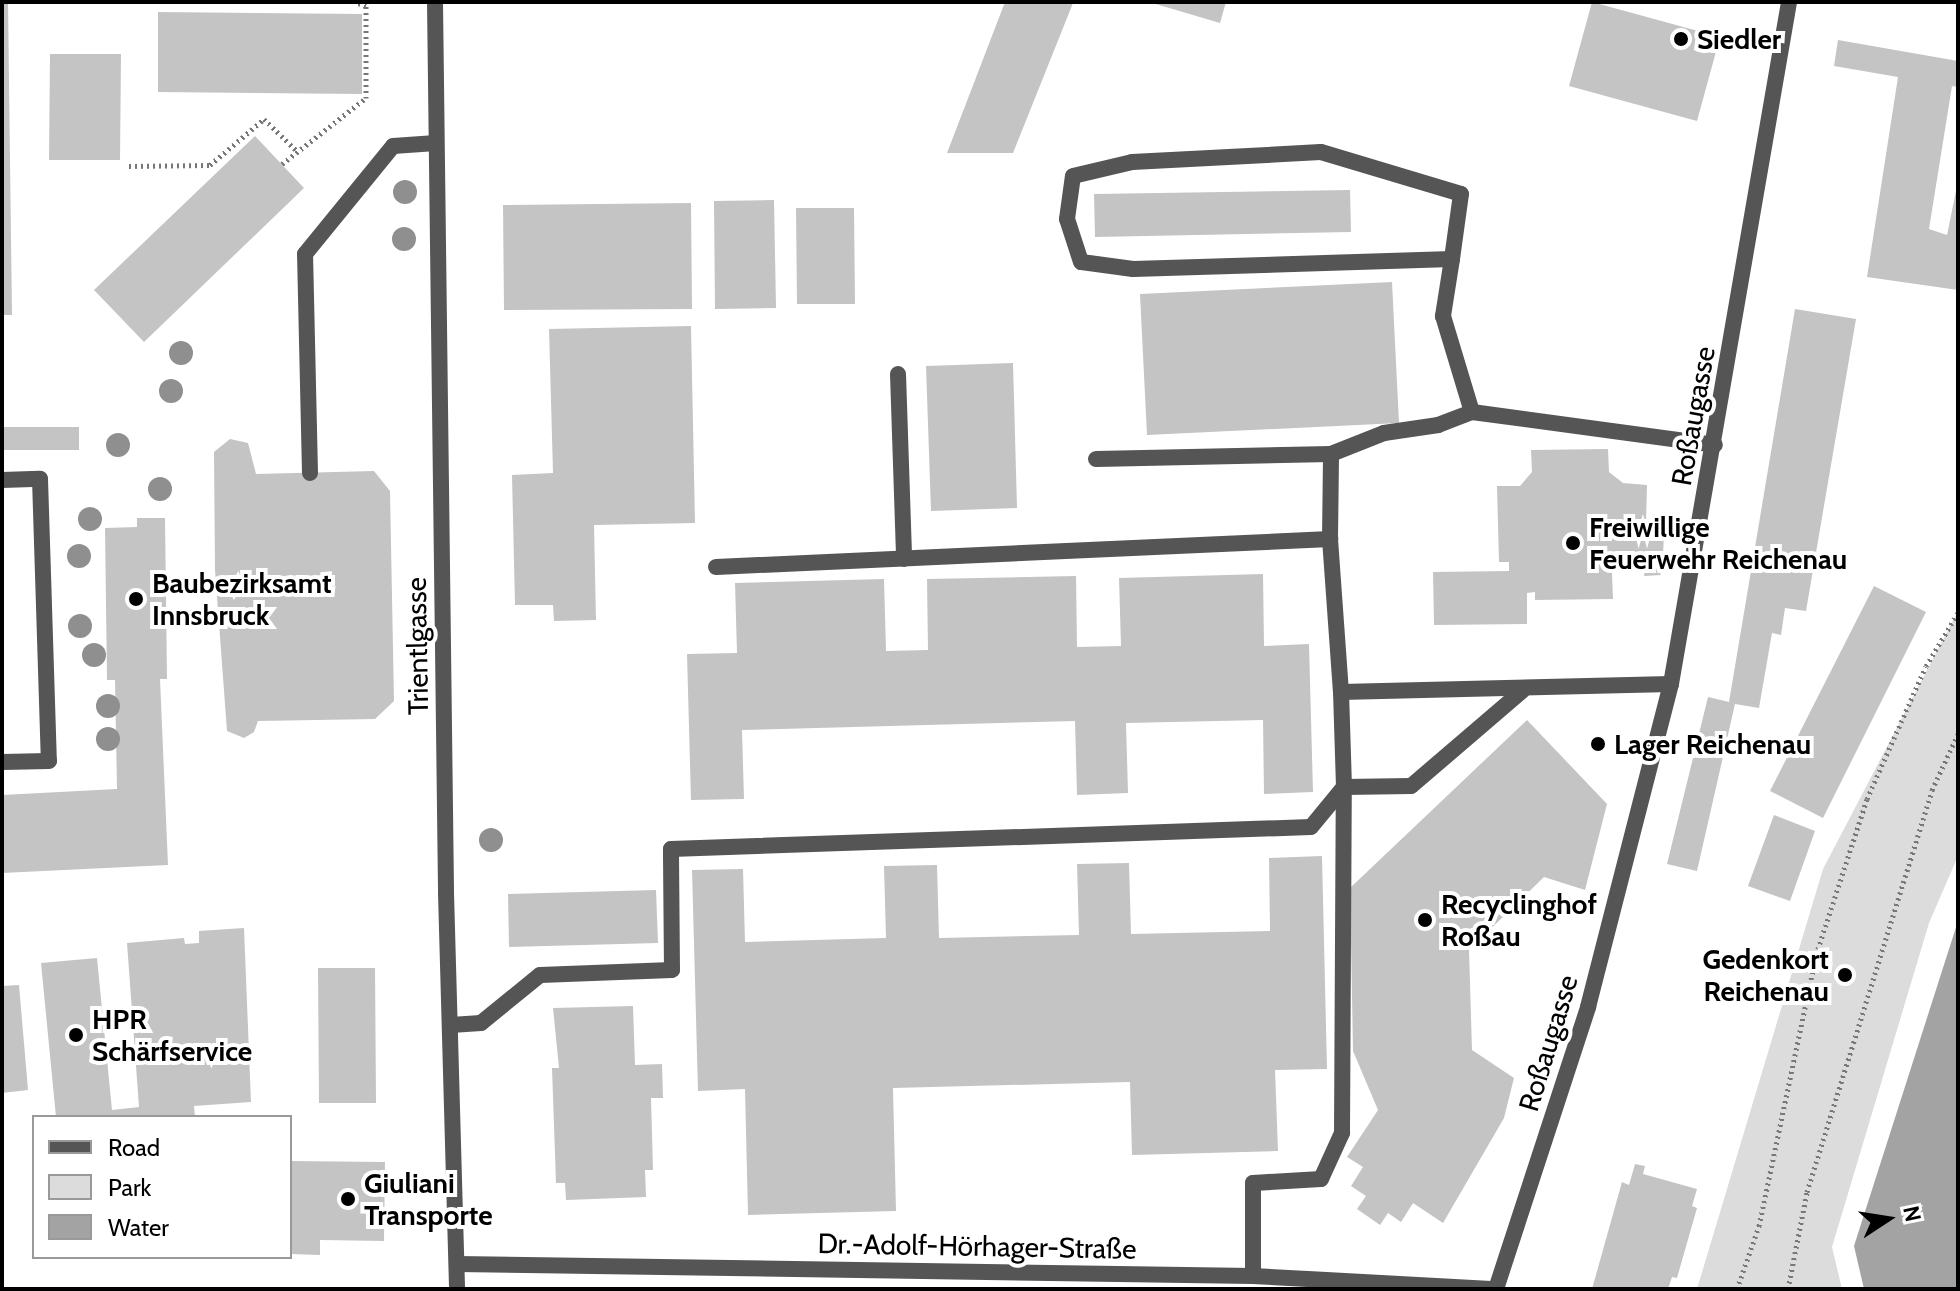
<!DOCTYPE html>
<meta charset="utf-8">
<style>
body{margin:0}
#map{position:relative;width:1960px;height:1291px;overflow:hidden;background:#fff;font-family:Cabin,sans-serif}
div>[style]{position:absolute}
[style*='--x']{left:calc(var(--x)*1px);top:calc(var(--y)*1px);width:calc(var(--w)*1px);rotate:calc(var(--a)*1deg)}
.green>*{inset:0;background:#dcdcdc}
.water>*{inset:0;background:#a3a3a3}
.building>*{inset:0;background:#c4c4c4}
.path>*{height:5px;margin-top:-2.5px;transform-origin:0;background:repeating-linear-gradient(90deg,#777 0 2px,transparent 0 6px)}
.lane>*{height:16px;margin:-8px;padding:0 8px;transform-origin:8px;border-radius:8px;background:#555}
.street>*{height:16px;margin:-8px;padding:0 8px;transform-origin:8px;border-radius:8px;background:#555}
.trees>*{width:24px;height:24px;margin:-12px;border-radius:50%;background:#8f8f8f}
.dots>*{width:22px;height:22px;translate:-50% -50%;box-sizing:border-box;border:4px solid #fff;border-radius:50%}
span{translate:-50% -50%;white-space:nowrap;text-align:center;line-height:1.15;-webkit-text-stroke:8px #fff;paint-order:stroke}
.poi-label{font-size:28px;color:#000;font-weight:700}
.left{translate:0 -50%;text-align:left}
.right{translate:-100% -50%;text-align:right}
.street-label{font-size:28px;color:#000}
.frame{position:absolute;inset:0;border:4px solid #000;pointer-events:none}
.legend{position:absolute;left:32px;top:1115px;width:260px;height:144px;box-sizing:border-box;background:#fff;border:2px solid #999;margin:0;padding:10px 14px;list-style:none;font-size:24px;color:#000}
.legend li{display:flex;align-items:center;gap:16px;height:40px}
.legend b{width:40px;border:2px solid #999}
.north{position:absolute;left:1848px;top:1179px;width:80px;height:80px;-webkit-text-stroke:6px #fff;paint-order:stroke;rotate:78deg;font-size:22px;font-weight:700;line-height:32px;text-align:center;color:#000}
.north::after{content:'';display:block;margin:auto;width:28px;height:36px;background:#000;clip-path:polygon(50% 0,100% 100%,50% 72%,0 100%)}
</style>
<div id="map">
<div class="green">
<i style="clip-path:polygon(1958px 611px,1958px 856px,1929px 923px,1832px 1247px,1842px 1289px,1697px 1289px,1823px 869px)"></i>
</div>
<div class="water">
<i style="clip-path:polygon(1958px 921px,1958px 1289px,1864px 1289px,1854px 1246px)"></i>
</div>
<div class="building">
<i style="clip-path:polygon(2px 2px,8px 2px,12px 315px,2px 315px)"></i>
<i style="clip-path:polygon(1005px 2px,1073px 3px,1013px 153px,947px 153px)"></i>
<i style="clip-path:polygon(1149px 2px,1226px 2px,1220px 23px)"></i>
<i style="clip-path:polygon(1592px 2px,1720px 37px,1697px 121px,1569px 86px)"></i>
<i style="clip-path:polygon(158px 12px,362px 14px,362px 94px,158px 92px)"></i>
<i style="clip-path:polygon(1838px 40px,1958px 61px,1958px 87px,1952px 86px,1929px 229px,1947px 235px,1958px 181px,1958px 290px,1867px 277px,1898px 77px,1834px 66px)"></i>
<i style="clip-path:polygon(50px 54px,121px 54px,120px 160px,49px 160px)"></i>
<i style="clip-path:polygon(255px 136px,304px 188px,144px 342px,94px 290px)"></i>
<i style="clip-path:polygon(1350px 190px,1351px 232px,1095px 237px,1094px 194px)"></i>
<i style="clip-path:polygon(774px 200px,776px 308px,715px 309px,714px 201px)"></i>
<i style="clip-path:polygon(691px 203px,692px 309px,504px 310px,503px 205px)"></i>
<i style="clip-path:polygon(796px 208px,854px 208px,855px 304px,797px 304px)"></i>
<i style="clip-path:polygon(1392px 282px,1399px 423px,1147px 435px,1140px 294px)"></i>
<i style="clip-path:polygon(1795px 309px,1856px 319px,1806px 611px,1785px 608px,1781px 635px,1772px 633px,1759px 708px,1735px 704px,1697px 871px,1667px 864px,1708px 697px,1729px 702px)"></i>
<i style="clip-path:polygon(691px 326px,695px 523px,594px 525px,596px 620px,554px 621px,553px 605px,515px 605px,512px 475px,553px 473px,549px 329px)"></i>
<i style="clip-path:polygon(1013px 363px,1017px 508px,931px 511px,926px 366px)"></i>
<i style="clip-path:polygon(2px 427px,79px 427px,79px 450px,2px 450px)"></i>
<i style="clip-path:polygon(230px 439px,248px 443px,256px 474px,374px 471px,390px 491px,394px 701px,375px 719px,258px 721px,254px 732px,244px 738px,227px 731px,215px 570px,214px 452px)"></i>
<i style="clip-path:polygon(1608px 449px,1609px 472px,1623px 483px,1647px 485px,1646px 524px,1664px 534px,1662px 575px,1644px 576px,1647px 562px,1621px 563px,1612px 573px,1613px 599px,1535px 600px,1535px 592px,1527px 593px,1527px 624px,1434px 625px,1433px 572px,1509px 571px,1509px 562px,1499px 562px,1497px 486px,1520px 486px,1532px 472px,1531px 450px)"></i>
<i style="clip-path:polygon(137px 518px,165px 518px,167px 679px,160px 679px,168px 865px,2px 873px,2px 795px,117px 789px,115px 680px,107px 680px,105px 528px,137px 527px)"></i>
<i style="clip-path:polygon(1263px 574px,1264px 646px,1309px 644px,1313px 792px,1264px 794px,1263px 720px,1126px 723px,1128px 793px,1077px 795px,1075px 721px,742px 730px,744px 799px,691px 800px,687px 654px,737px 653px,735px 583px,884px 579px,886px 651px,928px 650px,927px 579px,1076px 576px,1077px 647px,1121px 646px,1119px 578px)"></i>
<i style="clip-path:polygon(1874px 586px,1926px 612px,1823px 818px,1770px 791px)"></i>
<i style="clip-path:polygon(1527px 720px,1607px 804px,1585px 890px,1544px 877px,1469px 950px,1472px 1050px,1514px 1078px,1504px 1118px,1443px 1223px,1413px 1203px,1401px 1222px,1388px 1213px,1380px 1225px,1357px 1209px,1366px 1196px,1351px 1186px,1363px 1167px,1347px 1157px,1378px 1110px,1353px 1051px,1350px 888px)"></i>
<i style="clip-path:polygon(1774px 815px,1815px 831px,1790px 901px,1748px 886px)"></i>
<i style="clip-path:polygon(1322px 856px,1327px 1069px,1275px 1070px,1278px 1151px,1132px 1155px,1130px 1082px,893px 1088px,896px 1211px,748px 1215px,745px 1089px,698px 1091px,692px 870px,743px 869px,745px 942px,886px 938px,884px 866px,937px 865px,939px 938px,1079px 935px,1077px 864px,1129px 863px,1131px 934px,1270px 931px,1269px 858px)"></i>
<i style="clip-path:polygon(656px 890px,658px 943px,509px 947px,508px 894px)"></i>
<i style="clip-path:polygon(244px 928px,251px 1102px,194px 1106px,195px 1117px,56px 1117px,41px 963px,97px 958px,112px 1110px,139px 1107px,127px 943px,184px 938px,185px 944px,199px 943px,199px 931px)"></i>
<i style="clip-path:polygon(318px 968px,375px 968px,376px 1103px,319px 1103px)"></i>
<i style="clip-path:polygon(19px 985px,28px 1090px,2px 1093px,2px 986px)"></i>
<i style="clip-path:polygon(633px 1006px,635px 1065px,662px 1064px,663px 1098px,651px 1098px,653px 1170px,645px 1170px,646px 1197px,566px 1200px,565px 1183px,556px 1183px,552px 1068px,559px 1068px,553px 1008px)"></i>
<i style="clip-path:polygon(290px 1161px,385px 1162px,384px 1241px,320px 1240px,320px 1255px,290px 1254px)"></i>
<i style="clip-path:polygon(1635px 1164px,1645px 1166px,1643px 1174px,1697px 1189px,1692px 1206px,1697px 1208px,1677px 1278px,1672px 1277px,1668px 1289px,1592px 1289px,1622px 1182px,1629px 1185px)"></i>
</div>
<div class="path">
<i style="--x:282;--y:164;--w:107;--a:-38.2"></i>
<i style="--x:366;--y:98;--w:92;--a:-90"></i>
<i style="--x:366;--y:6;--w:11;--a:-158"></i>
<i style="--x:129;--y:166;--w:81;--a:-0.7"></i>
<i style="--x:210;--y:165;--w:71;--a:-40.4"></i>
<i style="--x:264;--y:119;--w:46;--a:44.1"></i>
<i style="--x:1737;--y:1289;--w:67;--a:-70.8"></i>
<i style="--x:1759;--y:1226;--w:277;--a:-78.1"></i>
<i style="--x:1816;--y:955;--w:164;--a:-71.9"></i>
<i style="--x:1867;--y:799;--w:145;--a:-66.1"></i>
<i style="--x:1926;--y:666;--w:62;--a:-58.9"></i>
<i style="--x:1788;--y:1289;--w:99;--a:-78.9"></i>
<i style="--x:1807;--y:1192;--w:421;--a:-72.7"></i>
<i style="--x:1932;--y:790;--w:62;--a:-65.1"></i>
</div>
<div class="lane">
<i style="--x:1452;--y:259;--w:319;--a:178.2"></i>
<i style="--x:1133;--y:269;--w:52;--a:-172.3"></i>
<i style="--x:1081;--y:262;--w:45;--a:-108"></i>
<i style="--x:1067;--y:219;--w:43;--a:-82.1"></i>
<i style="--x:1073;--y:176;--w:61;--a:-13.3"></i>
<i style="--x:1132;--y:162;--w:189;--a:-3"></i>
<i style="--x:1321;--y:152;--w:146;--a:16.7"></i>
<i style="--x:1461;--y:194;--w:66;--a:97.9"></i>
<i style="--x:1452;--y:259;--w:58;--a:99"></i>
<i style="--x:1443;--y:316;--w:100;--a:73.2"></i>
<i style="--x:898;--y:374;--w:185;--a:88.1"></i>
<i style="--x:1096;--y:459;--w:235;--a:-1.2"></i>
<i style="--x:310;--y:473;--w:219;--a:-91.3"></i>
<i style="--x:305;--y:254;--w:139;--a:-50.8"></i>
<i style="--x:393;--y:146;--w:43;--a:-4"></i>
<i style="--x:2;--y:480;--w:38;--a:-2"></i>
<i style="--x:40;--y:479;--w:282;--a:88.2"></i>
<i style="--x:49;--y:761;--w:47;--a:178.8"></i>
<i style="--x:1330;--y:539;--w:85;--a:-89.3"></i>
<i style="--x:1331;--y:454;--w:57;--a:-21.6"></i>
<i style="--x:1384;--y:433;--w:55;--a:-8.4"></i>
<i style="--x:1438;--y:425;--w:36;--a:-21"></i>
<i style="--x:1472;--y:412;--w:245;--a:7.7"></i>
<i style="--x:716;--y:567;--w:615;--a:-2.61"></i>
<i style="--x:1330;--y:539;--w:153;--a:85.9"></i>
<i style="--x:1522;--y:691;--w:146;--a:139.4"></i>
<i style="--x:1411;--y:786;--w:67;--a:179.1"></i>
<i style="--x:1344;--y:787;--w:95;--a:-91.8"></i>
<i style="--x:1341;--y:692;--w:330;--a:-1.4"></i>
<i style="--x:451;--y:1025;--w:30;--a:-4"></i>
<i style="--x:481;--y:1023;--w:76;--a:-39.1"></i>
<i style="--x:540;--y:975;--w:132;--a:-2.2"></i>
<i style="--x:672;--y:970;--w:121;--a:-90.5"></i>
<i style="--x:671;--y:849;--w:640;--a:-1.97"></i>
<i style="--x:1311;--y:827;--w:52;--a:-50.5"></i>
<i style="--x:1253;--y:1276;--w:93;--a:-90"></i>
<i style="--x:1253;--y:1183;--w:68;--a:-3.4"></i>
<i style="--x:1321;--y:1179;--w:51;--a:-65.5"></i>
<i style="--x:1342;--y:1133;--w:346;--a:-89.7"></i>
</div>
<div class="street">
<i style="--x:435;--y:2;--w:891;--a:89.29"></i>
<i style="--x:446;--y:893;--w:396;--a:88.4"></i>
<i style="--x:457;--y:1264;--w:796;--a:0.86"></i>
<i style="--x:1253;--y:1276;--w:243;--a:3.1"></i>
<i style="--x:1496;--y:1289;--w:297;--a:-71.9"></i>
<i style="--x:1588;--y:1007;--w:333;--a:-75.6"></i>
<i style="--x:1671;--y:684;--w:692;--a:-80.18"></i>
</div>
<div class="trees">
<i style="left:405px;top:192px"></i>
<i style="left:404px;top:239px"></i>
<i style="left:181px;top:353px"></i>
<i style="left:171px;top:391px"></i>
<i style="left:118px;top:445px"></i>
<i style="left:160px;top:489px"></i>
<i style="left:90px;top:519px"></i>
<i style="left:79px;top:556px"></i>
<i style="left:80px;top:626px"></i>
<i style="left:94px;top:655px"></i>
<i style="left:108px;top:706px"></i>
<i style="left:108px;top:739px"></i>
<i style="left:491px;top:840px"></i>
</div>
<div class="dots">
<i style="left:1681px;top:39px;background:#000"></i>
<i style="left:1573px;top:543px;background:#000"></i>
<i style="left:136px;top:599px;background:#000"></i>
<i style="left:1598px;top:744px;background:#000"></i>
<i style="left:1425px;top:920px;background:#000"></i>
<i style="left:1845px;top:975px;background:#000"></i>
<i style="left:76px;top:1035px;background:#000"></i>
<i style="left:348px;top:1199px;background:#000"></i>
</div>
<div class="poi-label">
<span class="left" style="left:1697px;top:39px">Siedler</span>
<span class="left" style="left:1589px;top:543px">Freiwillige<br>Feuerwehr Reichenau</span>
<span class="left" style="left:152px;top:599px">Baubezirksamt<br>Innsbruck</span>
<span class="left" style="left:1614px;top:744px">Lager Reichenau</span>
<span class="left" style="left:1441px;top:920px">Recyclinghof<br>Roßau</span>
<span class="right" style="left:1829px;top:975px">Gedenkort<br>Reichenau</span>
<span class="left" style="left:92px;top:1035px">HPR<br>Schärfservice</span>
<span class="left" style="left:364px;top:1199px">Giuliani<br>Transporte</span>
</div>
<div class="street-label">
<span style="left:1693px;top:416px;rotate:-80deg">Roßaugasse</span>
<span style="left:417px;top:646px;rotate:-91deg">Trientlgasse</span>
<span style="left:1548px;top:1043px;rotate:-73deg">Roßaugasse</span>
<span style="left:977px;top:1246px;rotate:1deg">Dr.-Adolf-Hörhager-Straße</span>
</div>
<div class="frame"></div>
<ul class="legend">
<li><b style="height:10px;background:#555"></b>Road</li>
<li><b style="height:22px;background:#dcdcdc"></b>Park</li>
<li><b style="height:22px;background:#a3a3a3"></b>Water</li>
</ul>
<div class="north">N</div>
</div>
